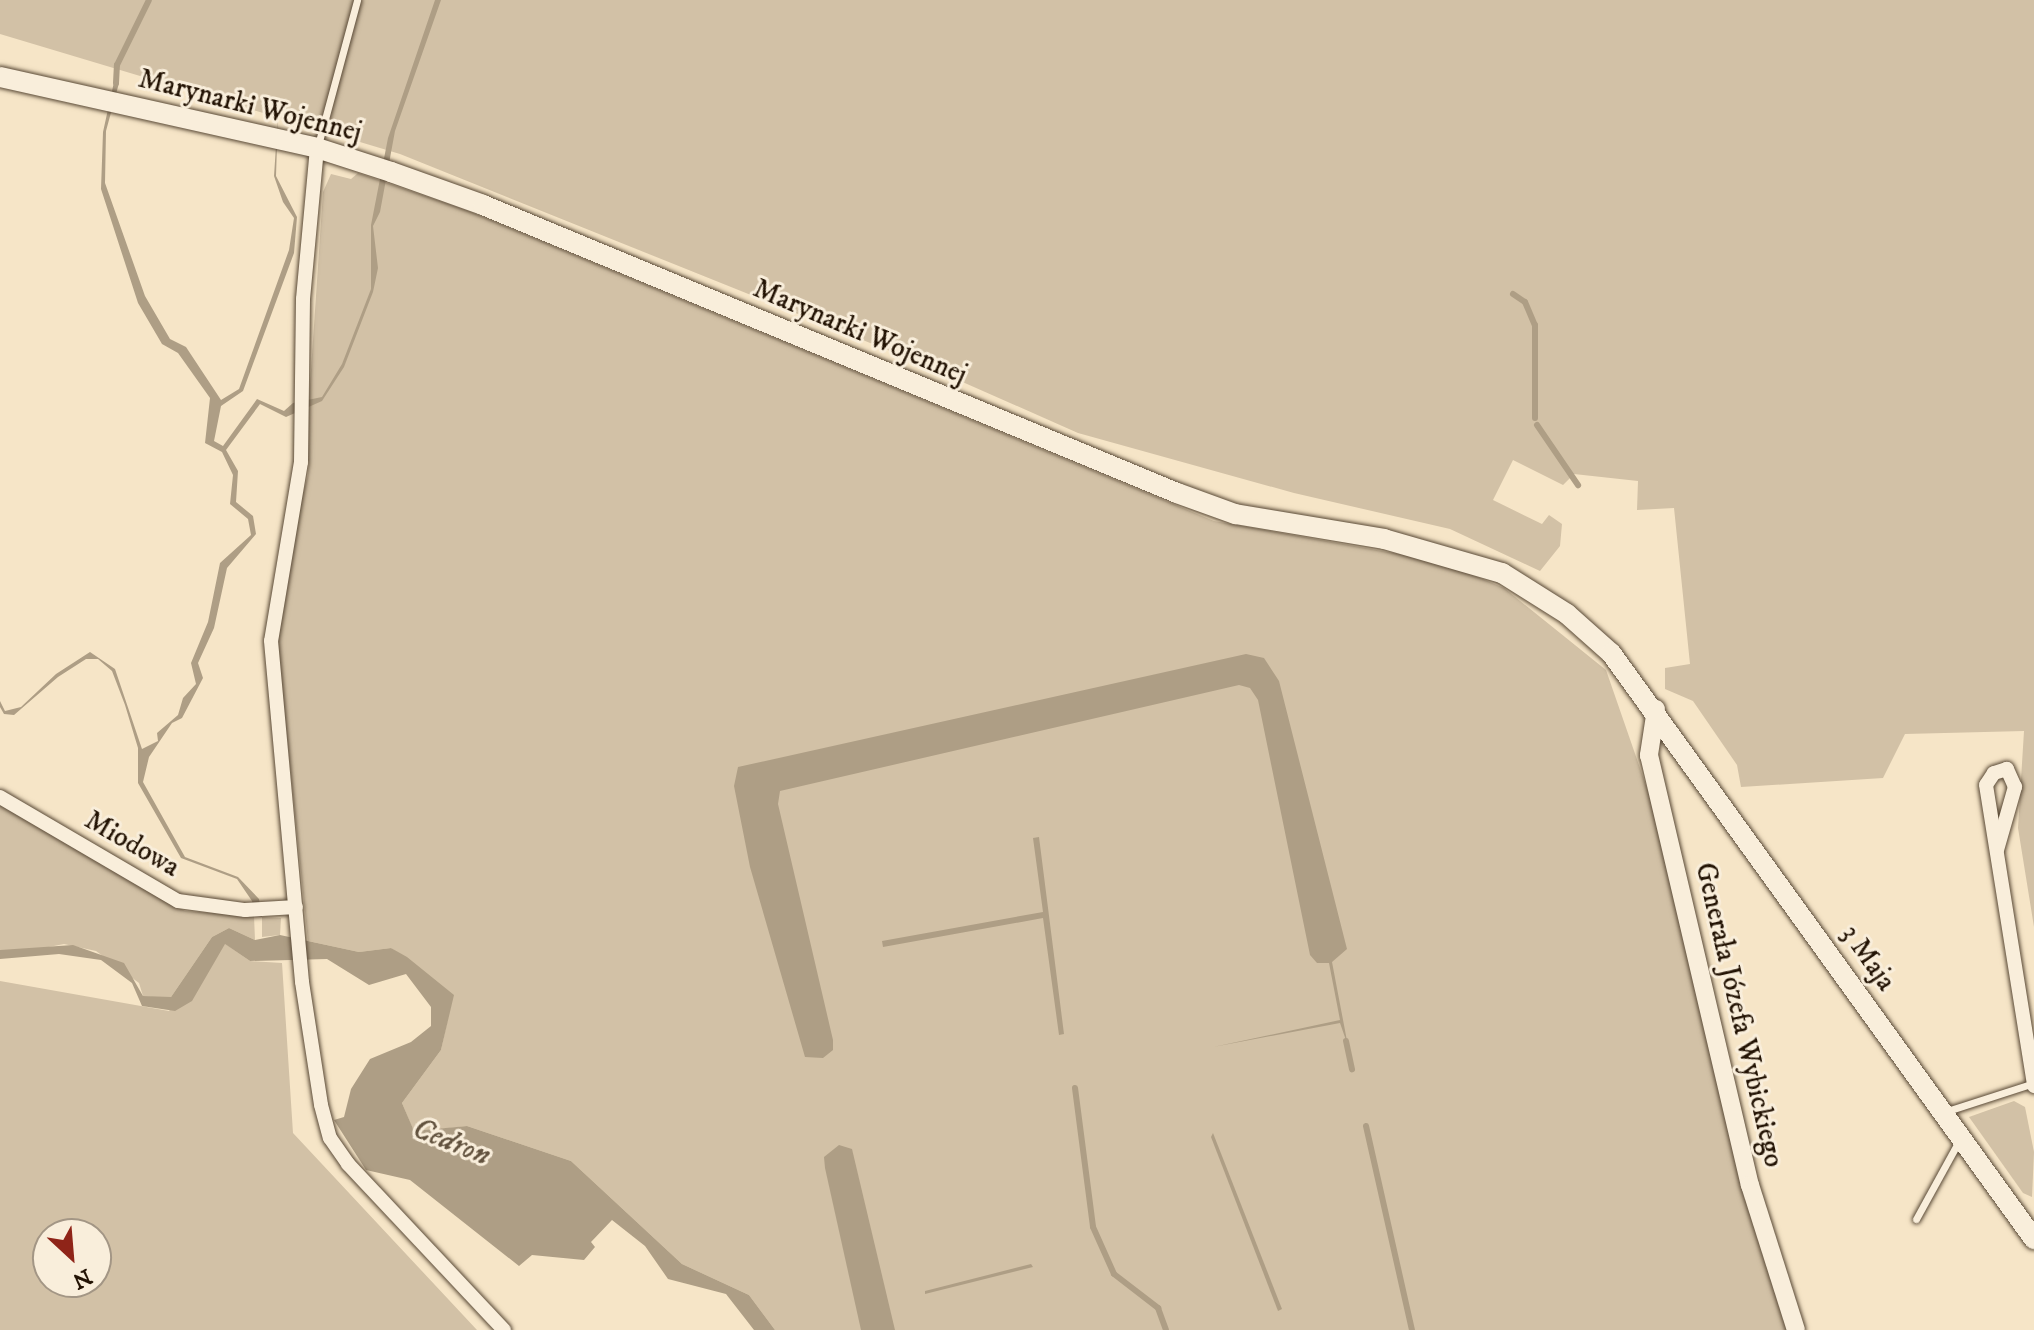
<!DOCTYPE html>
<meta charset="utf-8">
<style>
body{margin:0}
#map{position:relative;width:2034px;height:1330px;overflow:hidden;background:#f6e5c7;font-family:"IM FELL DW Pica",serif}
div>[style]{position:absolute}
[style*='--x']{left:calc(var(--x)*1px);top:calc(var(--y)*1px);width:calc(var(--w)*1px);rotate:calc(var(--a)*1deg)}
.green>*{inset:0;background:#d2c1a6}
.water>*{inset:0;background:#ae9e85}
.stream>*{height:6px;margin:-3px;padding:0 3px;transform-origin:3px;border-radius:3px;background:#ae9e85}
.roads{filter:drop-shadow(0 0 2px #584835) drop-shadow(0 0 2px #584835)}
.service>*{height:7px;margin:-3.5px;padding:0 3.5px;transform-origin:3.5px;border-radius:3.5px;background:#f9eedb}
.minor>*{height:14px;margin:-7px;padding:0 7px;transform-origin:7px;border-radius:7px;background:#f9eedb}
.tertiary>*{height:18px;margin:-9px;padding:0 9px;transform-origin:9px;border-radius:9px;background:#f9eedb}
.secondary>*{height:20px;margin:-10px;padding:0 10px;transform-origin:10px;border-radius:10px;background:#f9eedb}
span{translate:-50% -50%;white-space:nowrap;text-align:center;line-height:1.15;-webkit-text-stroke:6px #f9eedb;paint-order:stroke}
.street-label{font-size:28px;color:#231304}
.water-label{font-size:30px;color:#62523e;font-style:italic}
.north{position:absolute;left:32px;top:1218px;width:80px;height:80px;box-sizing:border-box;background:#f9eedb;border:2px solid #a39685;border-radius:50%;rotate:154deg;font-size:22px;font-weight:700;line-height:32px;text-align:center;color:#231304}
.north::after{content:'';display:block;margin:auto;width:28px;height:36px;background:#8f2418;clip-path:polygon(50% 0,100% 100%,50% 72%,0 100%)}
</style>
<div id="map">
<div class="green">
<i style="clip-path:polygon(0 0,2034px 0,2034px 927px,2018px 828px,2024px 731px,1905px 734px,1883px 778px,1741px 787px,1737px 765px,1693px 701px,1665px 689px,1665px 668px,1690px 664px,1674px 508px,1637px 510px,1638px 481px,1574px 474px,1563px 485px,1513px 460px,1493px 500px,1542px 524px,1549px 515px,1562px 524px,1560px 546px,1540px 571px,1450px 529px,1294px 493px,1078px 433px,915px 361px,400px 154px,0 34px)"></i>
<i style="clip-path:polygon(358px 173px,466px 210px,1214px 521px,1410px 556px,1473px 575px,1504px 588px,1606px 670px,1649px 794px,1747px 1204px,1787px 1330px,775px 1330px,749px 1295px,682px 1264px,571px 1161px,467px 1126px,414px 1132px,402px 1103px,441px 1050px,453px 995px,391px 948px,359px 952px,308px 941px,277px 639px,287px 555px,308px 475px,309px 461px,305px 459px,323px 192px,331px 174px,351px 179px)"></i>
<i style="clip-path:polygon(0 804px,185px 911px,254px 916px,255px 940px,229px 928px,212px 937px,171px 997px,162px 998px,143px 996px,139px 983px,96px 951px,64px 944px,18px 953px,0 950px)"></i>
<i style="clip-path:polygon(262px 917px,281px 918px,280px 935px,262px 937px)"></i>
<i style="clip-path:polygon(evenodd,224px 943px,250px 961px,282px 963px,293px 1133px,477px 1330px,0 1330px,0 981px,169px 1011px,224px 943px,48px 1234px,96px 1234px,96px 1282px,48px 1282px,48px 1234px)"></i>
<i style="clip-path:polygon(2014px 1101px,2025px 1107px,2034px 1152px,2032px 1197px,2023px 1193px,1969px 1117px)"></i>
</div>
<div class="water">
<i style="clip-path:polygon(435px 0,441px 0,395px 131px,380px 212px,373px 226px,378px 268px,373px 292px,344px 367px,322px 401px,286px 417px,260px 404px,226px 450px,238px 471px,236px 502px,253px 516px,256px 534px,227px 568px,214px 628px,198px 663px,203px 678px,182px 718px,172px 723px,149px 757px,143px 782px,185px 857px,238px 877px,259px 899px,262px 917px,254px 916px,252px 901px,237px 879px,181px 858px,138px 783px,138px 748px,125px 705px,112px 671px,98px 659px,86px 659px,58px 677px,14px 715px,4px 714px,0 707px,0 701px,5px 711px,21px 707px,56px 674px,90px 652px,115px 669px,142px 749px,158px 741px,157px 733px,178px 715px,183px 698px,196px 684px,191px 663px,208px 622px,220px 563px,251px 535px,248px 519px,230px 504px,233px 475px,222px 452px,205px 443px,210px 398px,178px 353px,162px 344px,138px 303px,101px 189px,103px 132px,114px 82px,119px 83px,106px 131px,105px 183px,145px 296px,170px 339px,186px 347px,221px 400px,239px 389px,289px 250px,294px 218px,283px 202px,274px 176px,278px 116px,276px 176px,297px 217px,294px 253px,243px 391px,221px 406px,214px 441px,223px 446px,257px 399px,284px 411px,293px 403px,322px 397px,342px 364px,371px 289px,371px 225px,388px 138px)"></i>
<i style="clip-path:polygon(1246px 654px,1264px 658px,1279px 681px,1347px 949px,1332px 962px,1348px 1046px,1340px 1023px,1213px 1047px,1340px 1020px,1329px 963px,1317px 963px,1310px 955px,1258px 700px,1250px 688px,1239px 685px,780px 791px,778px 804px,833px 1040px,833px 1050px,823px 1058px,805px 1057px,750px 867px,734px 786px,738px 767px)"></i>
<i style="clip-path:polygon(1039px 837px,1064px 1034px,1059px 1035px,1043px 918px,883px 947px,882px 941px,1043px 912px,1033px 838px)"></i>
<i style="clip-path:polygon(229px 928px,255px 940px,280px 935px,359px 952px,391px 948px,407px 957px,454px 995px,441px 1050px,402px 1103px,414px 1131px,467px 1126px,571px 1161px,682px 1264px,749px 1295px,775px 1330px,754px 1330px,726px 1294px,668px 1279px,645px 1246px,612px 1220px,591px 1242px,595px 1247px,584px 1260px,532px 1255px,519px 1266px,410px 1180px,366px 1170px,334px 1120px,344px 1117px,351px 1089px,370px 1059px,411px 1042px,431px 1026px,431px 1007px,406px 974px,369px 985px,327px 959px,250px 961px,225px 944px,192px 1001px,175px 1011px,142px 1006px,132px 983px,101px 960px,59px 954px,0 959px,0 950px,73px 945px,124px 963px,143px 996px,171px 997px,212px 937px)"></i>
<i style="clip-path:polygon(1213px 1133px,1282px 1309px,1278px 1311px,1211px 1137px)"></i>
<i style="clip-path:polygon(839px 1145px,852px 1149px,895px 1330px,861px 1330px,825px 1168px,824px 1157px)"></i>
<i style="clip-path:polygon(1031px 1264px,1033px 1267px,925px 1294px,925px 1291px)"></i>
</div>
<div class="stream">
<i style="--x:116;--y:83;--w:18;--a:-87"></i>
<i style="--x:117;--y:65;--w:72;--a:-63.8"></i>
<i style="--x:1513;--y:294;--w:14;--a:34"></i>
<i style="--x:1525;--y:302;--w:25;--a:67"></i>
<i style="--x:1535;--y:325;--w:93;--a:90"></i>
<i style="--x:1537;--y:425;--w:73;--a:55.7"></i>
<i style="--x:1346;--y:1041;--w:29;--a:78"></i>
<i style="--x:1075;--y:1088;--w:140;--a:82.6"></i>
<i style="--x:1093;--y:1227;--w:51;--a:65.9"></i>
<i style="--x:1114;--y:1274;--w:56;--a:37.7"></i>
<i style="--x:1158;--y:1308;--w:23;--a:70"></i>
<i style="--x:1366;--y:1126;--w:209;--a:77.3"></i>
</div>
<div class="roads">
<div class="service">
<i style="--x:318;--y:145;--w:150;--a:-74.9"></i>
<i style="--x:1944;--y:1112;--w:95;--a:-17.9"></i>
<i style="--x:1916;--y:1219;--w:91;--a:-61.2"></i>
</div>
<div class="minor">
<i style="--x:317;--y:148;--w:152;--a:95.3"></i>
<i style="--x:303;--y:299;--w:163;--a:90.7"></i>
<i style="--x:301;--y:462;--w:181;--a:99.5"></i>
<i style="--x:271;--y:641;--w:342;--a:84.8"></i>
<i style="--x:302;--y:982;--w:124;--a:81.2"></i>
<i style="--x:321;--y:1105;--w:34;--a:75"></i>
<i style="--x:330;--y:1138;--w:32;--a:55"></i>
<i style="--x:348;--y:1164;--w:228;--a:46.8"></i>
<i style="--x:0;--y:797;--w:206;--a:30.3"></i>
<i style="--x:178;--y:901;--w:68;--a:7.7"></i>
<i style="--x:245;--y:910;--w:51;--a:-3.4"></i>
<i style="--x:1997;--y:850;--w:66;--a:-74.1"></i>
<i style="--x:2015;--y:787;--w:20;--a:-114"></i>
<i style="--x:2007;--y:769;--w:14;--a:163"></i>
<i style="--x:1994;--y:773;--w:14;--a:124"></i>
<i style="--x:1986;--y:785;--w:305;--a:80.9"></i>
</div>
<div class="tertiary">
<i style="--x:1656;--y:709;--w:47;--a:98.7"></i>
<i style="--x:1649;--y:755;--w:442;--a:76.8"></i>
<i style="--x:1750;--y:1185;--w:152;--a:72.4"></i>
</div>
<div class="secondary">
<i style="--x:0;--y:77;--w:325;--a:12.6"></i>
<i style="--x:317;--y:148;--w:78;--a:18"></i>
<i style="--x:391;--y:172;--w:98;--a:19.7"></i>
<i style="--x:483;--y:205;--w:751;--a:22.54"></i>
<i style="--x:1177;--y:493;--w:62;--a:19.9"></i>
<i style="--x:1235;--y:514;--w:151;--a:9.5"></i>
<i style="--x:1384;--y:539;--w:123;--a:16.1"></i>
<i style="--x:1502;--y:573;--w:77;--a:32.2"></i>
<i style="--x:1567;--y:614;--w:59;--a:41.6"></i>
<i style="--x:1611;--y:653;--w:723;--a:54.18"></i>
</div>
</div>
<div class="street-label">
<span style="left:250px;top:106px;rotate:14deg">Marynarki Wojennej</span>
<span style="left:860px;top:332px;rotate:23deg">Marynarki Wojennej</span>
<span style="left:132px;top:844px;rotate:30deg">Miodowa</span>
<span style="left:1868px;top:958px;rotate:55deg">3 Maja</span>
<span style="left:1739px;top:1015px;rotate:77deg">Generała Józefa Wybickiego</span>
</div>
<div class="water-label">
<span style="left:451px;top:1143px;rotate:22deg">Cedron</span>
</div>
<div class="north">N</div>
</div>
